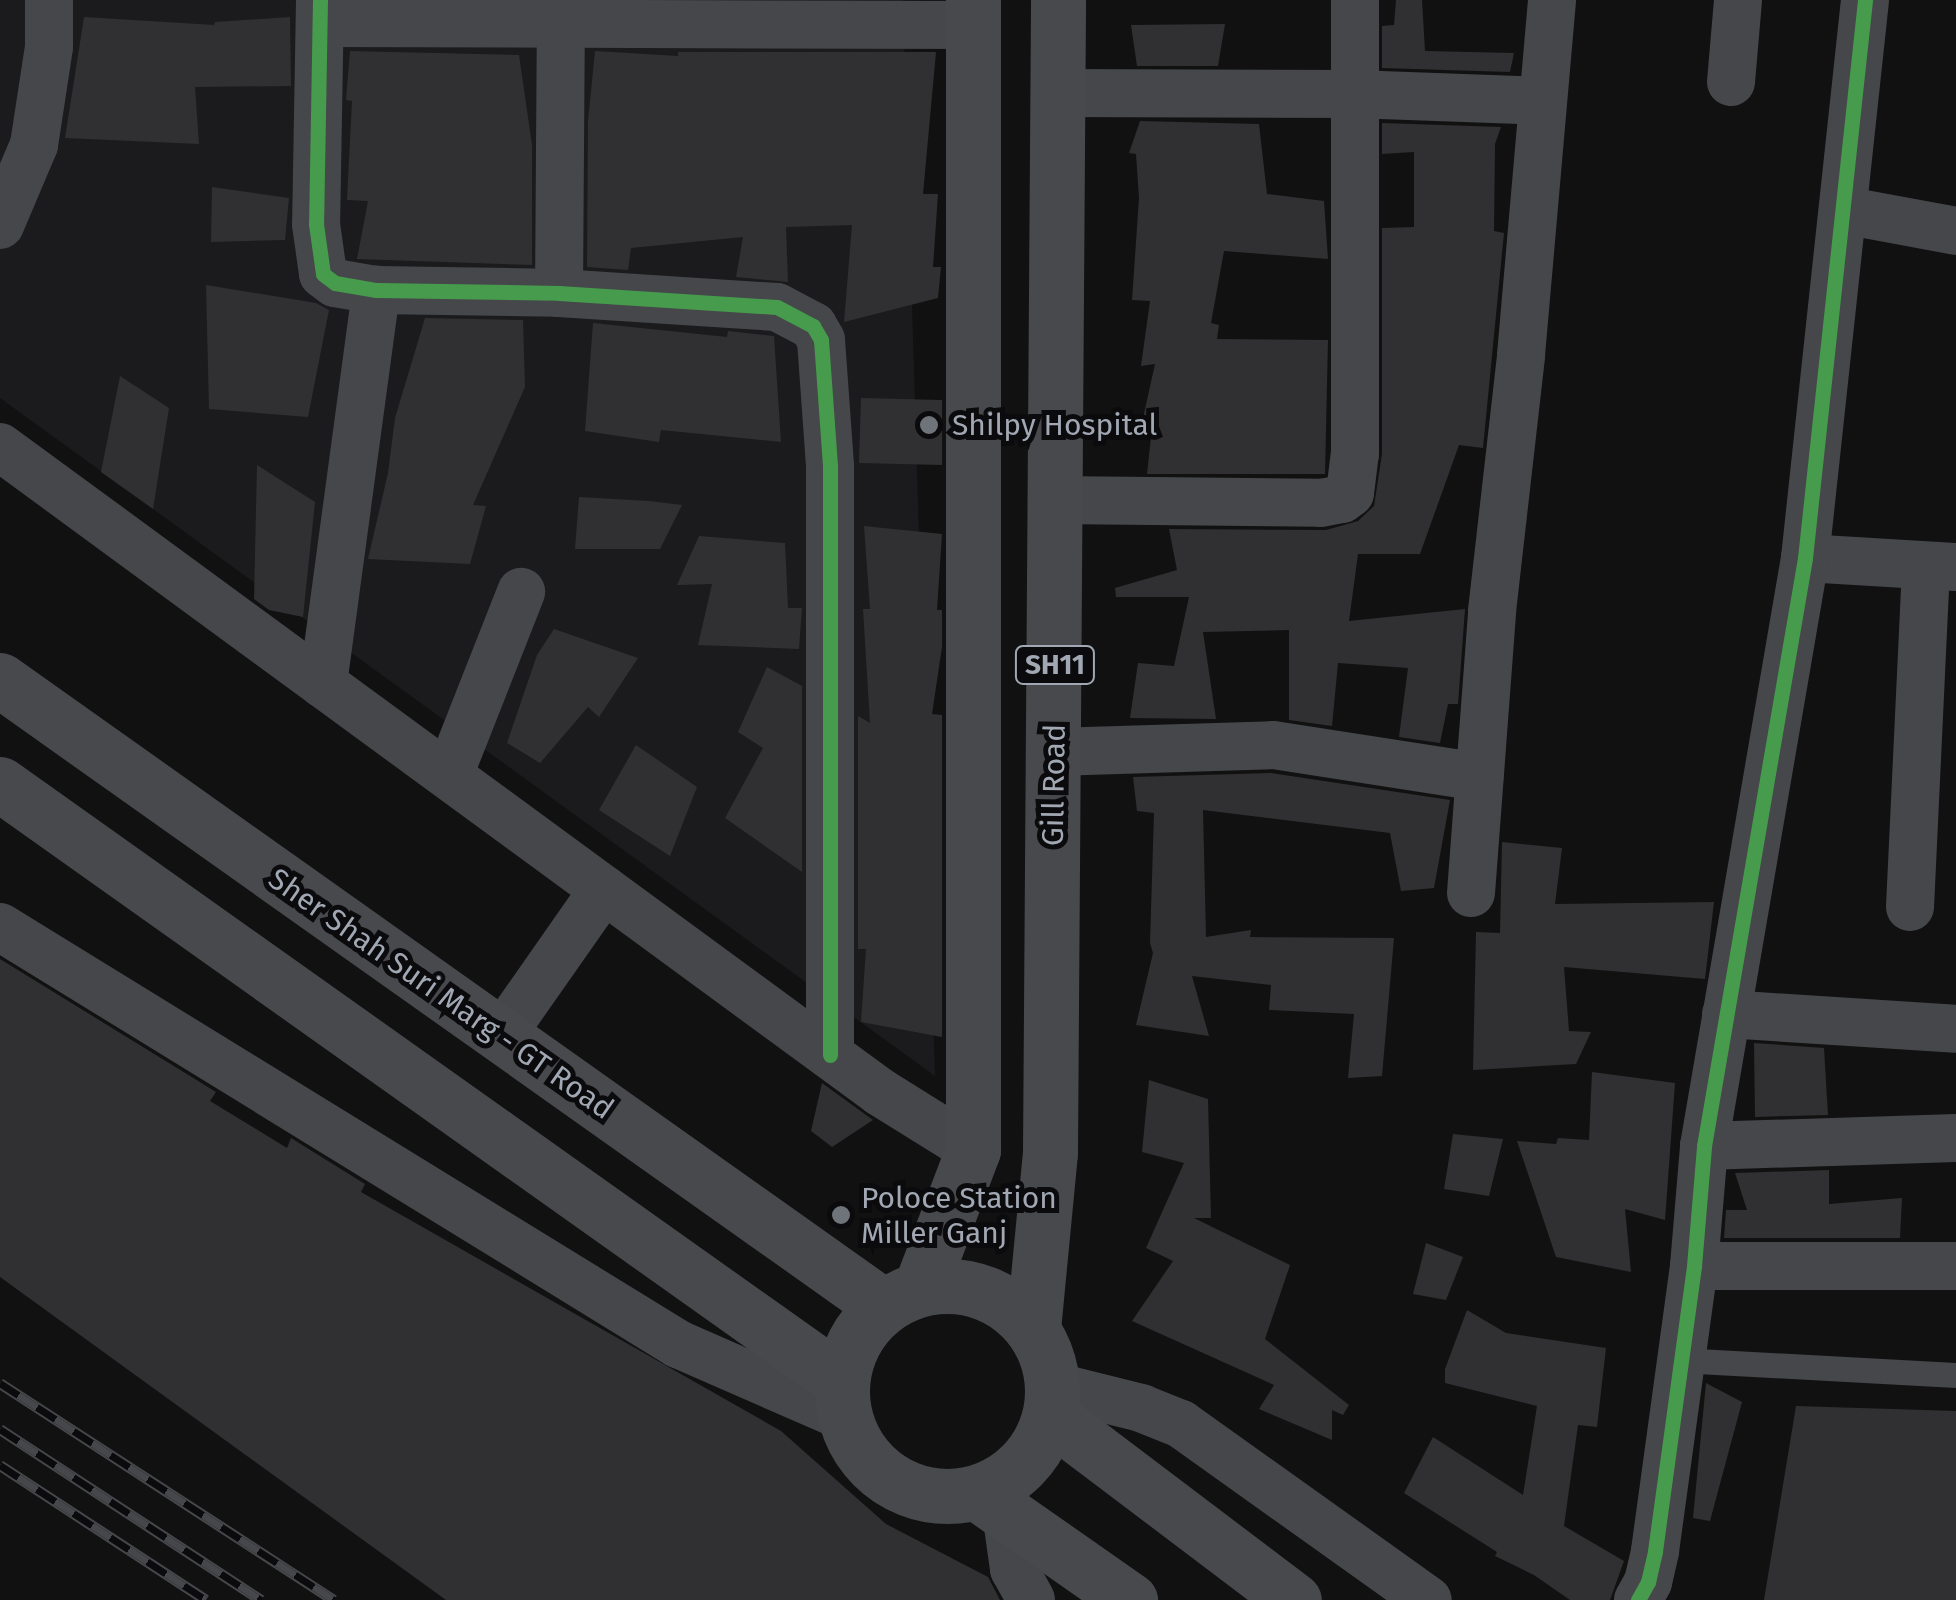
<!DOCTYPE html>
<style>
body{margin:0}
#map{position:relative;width:1956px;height:1600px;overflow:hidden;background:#111;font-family:"Fira Sans",sans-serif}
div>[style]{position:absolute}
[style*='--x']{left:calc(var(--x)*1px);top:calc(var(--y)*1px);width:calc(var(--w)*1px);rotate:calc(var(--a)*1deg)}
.built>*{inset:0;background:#1b1b1d}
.building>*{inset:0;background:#303032}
.lane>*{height:25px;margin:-12.5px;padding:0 12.5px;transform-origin:12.5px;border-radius:12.5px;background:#45474a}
.street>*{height:48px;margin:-24px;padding:0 24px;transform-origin:24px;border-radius:24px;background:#45474a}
.primary>*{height:55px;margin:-27.5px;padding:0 27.5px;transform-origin:27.5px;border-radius:27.5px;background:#47494c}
.primary>.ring{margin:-27.5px;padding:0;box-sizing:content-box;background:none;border:55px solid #47494c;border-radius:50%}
.rail>*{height:11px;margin-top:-5.5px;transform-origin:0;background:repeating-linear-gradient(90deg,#0b0b0d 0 22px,#46474a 0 44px);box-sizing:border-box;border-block:2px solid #46474a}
.cycleway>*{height:15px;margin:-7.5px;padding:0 7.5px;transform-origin:7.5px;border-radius:7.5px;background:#469c4c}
.dots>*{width:28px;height:28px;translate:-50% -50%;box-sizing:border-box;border:5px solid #0b0b0d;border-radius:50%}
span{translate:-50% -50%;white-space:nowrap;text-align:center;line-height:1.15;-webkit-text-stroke:10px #0b0b0d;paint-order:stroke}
.shield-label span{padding:2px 8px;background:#0b0b0d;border:2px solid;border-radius:8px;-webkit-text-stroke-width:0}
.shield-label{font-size:28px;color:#a1a8b3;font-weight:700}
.poi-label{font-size:30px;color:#a1a8b3}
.left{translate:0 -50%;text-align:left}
.street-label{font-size:30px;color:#a1a8b3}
</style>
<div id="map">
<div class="built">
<i style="clip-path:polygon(0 0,903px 0,935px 1076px,0 398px)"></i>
</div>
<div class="building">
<i style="clip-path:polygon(1396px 0,1422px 0,1425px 51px,1514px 53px,1510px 72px,1382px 68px,1382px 26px,1394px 25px)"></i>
<i style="clip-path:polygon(84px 17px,214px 25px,215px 22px,290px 17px,291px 86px,195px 87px,199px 144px,65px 138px)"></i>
<i style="clip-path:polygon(1225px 24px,1218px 66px,1137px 66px,1131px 25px)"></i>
<i style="clip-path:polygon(350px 51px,519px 55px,532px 145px,532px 265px,357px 259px,368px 201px,347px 200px,352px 101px,346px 100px)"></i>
<i style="clip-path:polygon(595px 51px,678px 56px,678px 52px,936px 52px,923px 194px,938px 194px,933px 267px,941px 267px,938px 298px,844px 322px,852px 225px,786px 227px,788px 282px,736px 277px,743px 237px,631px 248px,628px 270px,587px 267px,588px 121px)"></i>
<i style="clip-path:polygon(1140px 121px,1259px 124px,1267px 194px,1324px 201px,1328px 259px,1224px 251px,1211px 323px,1219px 325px,1217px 339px,1328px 340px,1325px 474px,1147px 474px,1153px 418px,1143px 418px,1155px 364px,1141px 366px,1150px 301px,1132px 300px,1139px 198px,1136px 154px,1129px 153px)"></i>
<i style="clip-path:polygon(1382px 123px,1501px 127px,1495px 144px,1494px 231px,1504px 233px,1483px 448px,1459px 445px,1420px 554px,1358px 554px,1349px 621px,1465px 609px,1458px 704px,1448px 704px,1440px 743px,1399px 737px,1408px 668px,1338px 663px,1332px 726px,1289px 720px,1289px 630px,1203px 632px,1216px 719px,1130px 718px,1138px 663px,1174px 666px,1189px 597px,1116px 597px,1115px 588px,1177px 570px,1169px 529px,1326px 530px,1358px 521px,1374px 506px,1382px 454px,1382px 228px,1414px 227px,1414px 152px,1382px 154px)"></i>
<i style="clip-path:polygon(212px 187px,289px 198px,285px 240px,211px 242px)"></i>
<i style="clip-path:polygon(206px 285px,316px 303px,329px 310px,308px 417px,209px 409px)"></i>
<i style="clip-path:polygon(425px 318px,523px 320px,525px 387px,473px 505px,486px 506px,470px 564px,368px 559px,388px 473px,395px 418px)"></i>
<i style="clip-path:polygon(593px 323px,727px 337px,728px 331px,774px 336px,781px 442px,661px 430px,659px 442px,585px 431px)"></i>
<i style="clip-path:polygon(120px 376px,169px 408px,153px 509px,101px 472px)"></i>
<i style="clip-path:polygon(861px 398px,942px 400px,942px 465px,859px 463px)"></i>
<i style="clip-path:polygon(257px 465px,315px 502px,303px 617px,269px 610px,254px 599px)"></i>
<i style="clip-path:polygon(579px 497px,649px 501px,682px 505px,660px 549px,575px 549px)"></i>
<i style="clip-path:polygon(864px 526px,942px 534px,937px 610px,942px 610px,942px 647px,932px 714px,942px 715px,942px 1037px,861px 1022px,866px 949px,858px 949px,858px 716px,870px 723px,863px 609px,870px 609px)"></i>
<i style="clip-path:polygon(699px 536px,785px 543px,788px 608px,802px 608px,799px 649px,698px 645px,712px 584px,677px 585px)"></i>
<i style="clip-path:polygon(554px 629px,638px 658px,599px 717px,588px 707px,540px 763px,507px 743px,537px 655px)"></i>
<i style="clip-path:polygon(767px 667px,802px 686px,802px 872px,725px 818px,763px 748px,738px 732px)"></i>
<i style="clip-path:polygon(636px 745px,697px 787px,670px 856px,599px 810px)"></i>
<i style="clip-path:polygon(1271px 773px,1450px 800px,1434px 888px,1401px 891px,1390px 833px,1203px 810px,1206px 937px,1251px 930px,1250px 937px,1394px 938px,1382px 1076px,1348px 1078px,1354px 1014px,1269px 1010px,1271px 985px,1192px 976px,1209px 1036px,1136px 1025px,1153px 953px,1150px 943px,1154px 813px,1137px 811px,1133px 777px)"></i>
<i style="clip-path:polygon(1502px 842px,1562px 848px,1555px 904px,1714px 902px,1705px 979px,1564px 967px,1569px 1031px,1591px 1032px,1576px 1064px,1473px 1070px,1476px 932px,1500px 933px)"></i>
<i style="clip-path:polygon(0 959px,216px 1092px,210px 1101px,287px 1148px,291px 1138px,365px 1184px,361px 1192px,781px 1431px,886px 1524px,988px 1577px,1000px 1600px,446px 1600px,0 1277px)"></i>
<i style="clip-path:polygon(1754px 1043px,1824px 1048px,1828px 1115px,1755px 1117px)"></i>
<i style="clip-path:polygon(1592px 1072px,1675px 1083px,1665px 1220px,1625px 1209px,1631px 1272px,1556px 1257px,1517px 1141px,1556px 1144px,1558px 1138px,1589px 1140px)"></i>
<i style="clip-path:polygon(1149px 1080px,1208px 1099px,1211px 1218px,1194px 1218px,1290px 1265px,1265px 1339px,1349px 1405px,1343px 1415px,1332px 1410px,1332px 1440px,1259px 1409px,1274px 1385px,1132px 1321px,1173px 1261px,1146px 1248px,1184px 1163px,1142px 1152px)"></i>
<i style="clip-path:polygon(822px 1083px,873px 1120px,832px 1147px,811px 1131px)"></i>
<i style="clip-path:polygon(1453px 1134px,1503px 1139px,1489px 1196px,1444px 1189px)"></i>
<i style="clip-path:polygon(1829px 1170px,1829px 1204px,1902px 1198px,1900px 1238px,1724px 1238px,1726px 1210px,1747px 1210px,1735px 1173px)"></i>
<i style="clip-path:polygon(1426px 1243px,1463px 1257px,1446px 1300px,1413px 1294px)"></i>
<i style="clip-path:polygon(1467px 1310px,1506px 1333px,1606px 1348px,1597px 1427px,1578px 1425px,1564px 1526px,1624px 1561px,1610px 1600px,1570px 1600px,1534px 1575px,1495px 1556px,1497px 1552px,1404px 1493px,1433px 1437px,1523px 1495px,1537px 1406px,1445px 1383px,1445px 1369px)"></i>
<i style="clip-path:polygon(1706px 1383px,1742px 1402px,1710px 1521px,1693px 1518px)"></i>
<i style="clip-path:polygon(1796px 1406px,1956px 1411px,1956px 1600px,1764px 1600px)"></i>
</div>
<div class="lane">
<i style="--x:1679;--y:1360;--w:277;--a:3.1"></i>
</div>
<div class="street">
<i style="--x:320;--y:0;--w:224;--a:91"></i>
<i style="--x:316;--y:224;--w:50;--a:82"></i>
<i style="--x:323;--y:274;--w:15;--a:37"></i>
<i style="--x:335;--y:283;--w:42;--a:9.7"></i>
<i style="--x:376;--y:290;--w:183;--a:0.9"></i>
<i style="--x:559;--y:293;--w:218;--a:3.7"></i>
<i style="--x:777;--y:307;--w:41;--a:27.8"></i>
<i style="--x:813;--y:326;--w:16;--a:60"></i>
<i style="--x:821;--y:340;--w:127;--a:85.9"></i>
<i style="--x:830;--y:467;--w:588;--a:90"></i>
<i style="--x:320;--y:23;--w:654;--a:0.18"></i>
<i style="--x:1731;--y:82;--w:82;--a:-85.1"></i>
<i style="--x:1057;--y:93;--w:296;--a:0.2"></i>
<i style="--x:1353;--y:94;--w:187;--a:2.1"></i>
<i style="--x:1843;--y:210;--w:115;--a:10.5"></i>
<i style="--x:0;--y:225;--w:87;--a:-67"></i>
<i style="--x:34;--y:145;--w:99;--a:-81.3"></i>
<i style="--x:49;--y:47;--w:47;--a:-90"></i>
<i style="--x:559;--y:293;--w:293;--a:-89.6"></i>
<i style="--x:0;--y:447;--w:1091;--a:36.24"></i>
<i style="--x:880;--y:1092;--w:110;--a:31.9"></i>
<i style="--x:1055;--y:500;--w:266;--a:0.6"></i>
<i style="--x:1321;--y:503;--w:21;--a:-11"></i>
<i style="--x:1342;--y:499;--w:10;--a:-37"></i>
<i style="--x:1350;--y:493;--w:39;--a:-83"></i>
<i style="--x:1355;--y:454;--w:454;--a:-90"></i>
<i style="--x:1805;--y:558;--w:151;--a:3.4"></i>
<i style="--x:323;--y:684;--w:398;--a:-82.3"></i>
<i style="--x:1054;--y:752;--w:219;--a:-1.8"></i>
<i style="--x:1273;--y:745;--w:209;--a:8.8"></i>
<i style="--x:449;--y:775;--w:197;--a:-68.5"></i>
<i style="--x:1471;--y:893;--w:283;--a:-85.7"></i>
<i style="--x:1492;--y:611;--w:258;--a:-83.5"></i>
<i style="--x:1521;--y:355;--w:356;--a:-85"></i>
<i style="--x:1910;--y:907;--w:341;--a:-87.3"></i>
<i style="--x:0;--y:927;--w:796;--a:31.59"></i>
<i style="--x:678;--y:1344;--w:180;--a:23.6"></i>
<i style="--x:1726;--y:1014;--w:230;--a:3.7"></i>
<i style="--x:501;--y:1036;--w:179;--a:-55"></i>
<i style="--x:1704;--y:1146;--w:252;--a:-1.8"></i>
<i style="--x:1694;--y:1266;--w:262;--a:0"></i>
<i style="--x:1053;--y:1386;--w:91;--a:14"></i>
<i style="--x:1141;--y:1408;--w:43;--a:21.8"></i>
<i style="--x:1181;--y:1424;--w:303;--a:35.5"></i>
<i style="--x:1006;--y:1512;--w:58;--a:82"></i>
<i style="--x:1014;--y:1569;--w:35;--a:61"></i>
<i style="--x:1638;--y:1600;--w:21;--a:-61"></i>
<i style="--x:1648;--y:1582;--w:32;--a:-77"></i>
<i style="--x:1655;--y:1551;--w:288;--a:-82.2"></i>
<i style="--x:1694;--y:1266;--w:120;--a:-85.2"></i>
<i style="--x:1704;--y:1146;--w:597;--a:-80.25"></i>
<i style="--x:1805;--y:558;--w:561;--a:-83.86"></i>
</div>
<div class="primary">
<i style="--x:0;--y:680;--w:1082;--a:35.33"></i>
<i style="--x:0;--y:784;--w:1031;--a:35.37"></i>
<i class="ring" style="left:842px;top:1286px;width:155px;height:155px"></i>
<i style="--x:920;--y:1289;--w:149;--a:-69.1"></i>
<i style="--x:973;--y:1150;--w:1150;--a:-90"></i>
<i style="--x:1033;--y:1329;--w:177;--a:-84.5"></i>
<i style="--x:1050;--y:1153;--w:1153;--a:-89.6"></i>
<i style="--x:1053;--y:1418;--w:302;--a:37.1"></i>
<i style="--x:977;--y:1493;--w:187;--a:35"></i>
</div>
<div class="rail">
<i style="--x:0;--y:1383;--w:398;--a:33"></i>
<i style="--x:0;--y:1429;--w:312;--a:33.2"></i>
<i style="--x:0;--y:1465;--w:246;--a:33.2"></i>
</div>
<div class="cycleway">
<i style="--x:320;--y:0;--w:224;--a:91"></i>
<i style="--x:316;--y:224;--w:50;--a:82"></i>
<i style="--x:323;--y:274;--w:15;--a:37"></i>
<i style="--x:335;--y:283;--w:42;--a:9.7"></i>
<i style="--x:376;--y:290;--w:183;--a:0.9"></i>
<i style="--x:559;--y:293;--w:218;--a:3.7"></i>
<i style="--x:777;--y:307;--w:41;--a:27.8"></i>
<i style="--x:813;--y:326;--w:16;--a:60"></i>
<i style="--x:821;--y:340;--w:127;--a:85.9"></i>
<i style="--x:830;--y:467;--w:588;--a:90"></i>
<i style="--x:1638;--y:1600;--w:21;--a:-61"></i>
<i style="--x:1648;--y:1582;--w:32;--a:-77"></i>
<i style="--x:1655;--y:1551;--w:288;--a:-82.2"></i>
<i style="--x:1694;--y:1266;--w:120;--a:-85.2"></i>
<i style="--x:1704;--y:1146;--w:597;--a:-80.25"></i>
<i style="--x:1805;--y:558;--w:561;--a:-83.86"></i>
</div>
<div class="dots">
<i style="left:929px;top:425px;background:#6f737a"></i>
<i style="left:841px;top:1215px;background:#6f737a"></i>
</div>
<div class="shield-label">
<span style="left:1055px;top:665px">SH11</span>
</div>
<div class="poi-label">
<span class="left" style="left:952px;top:425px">Shilpy Hospital</span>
<span class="left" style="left:861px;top:1215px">Poloce Station<br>Miller Ganj</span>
</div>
<div class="street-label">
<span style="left:1054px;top:785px;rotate:-89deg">Gill Road</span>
<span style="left:441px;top:994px;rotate:35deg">Sher Shah Suri Marg - GT Road</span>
</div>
</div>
